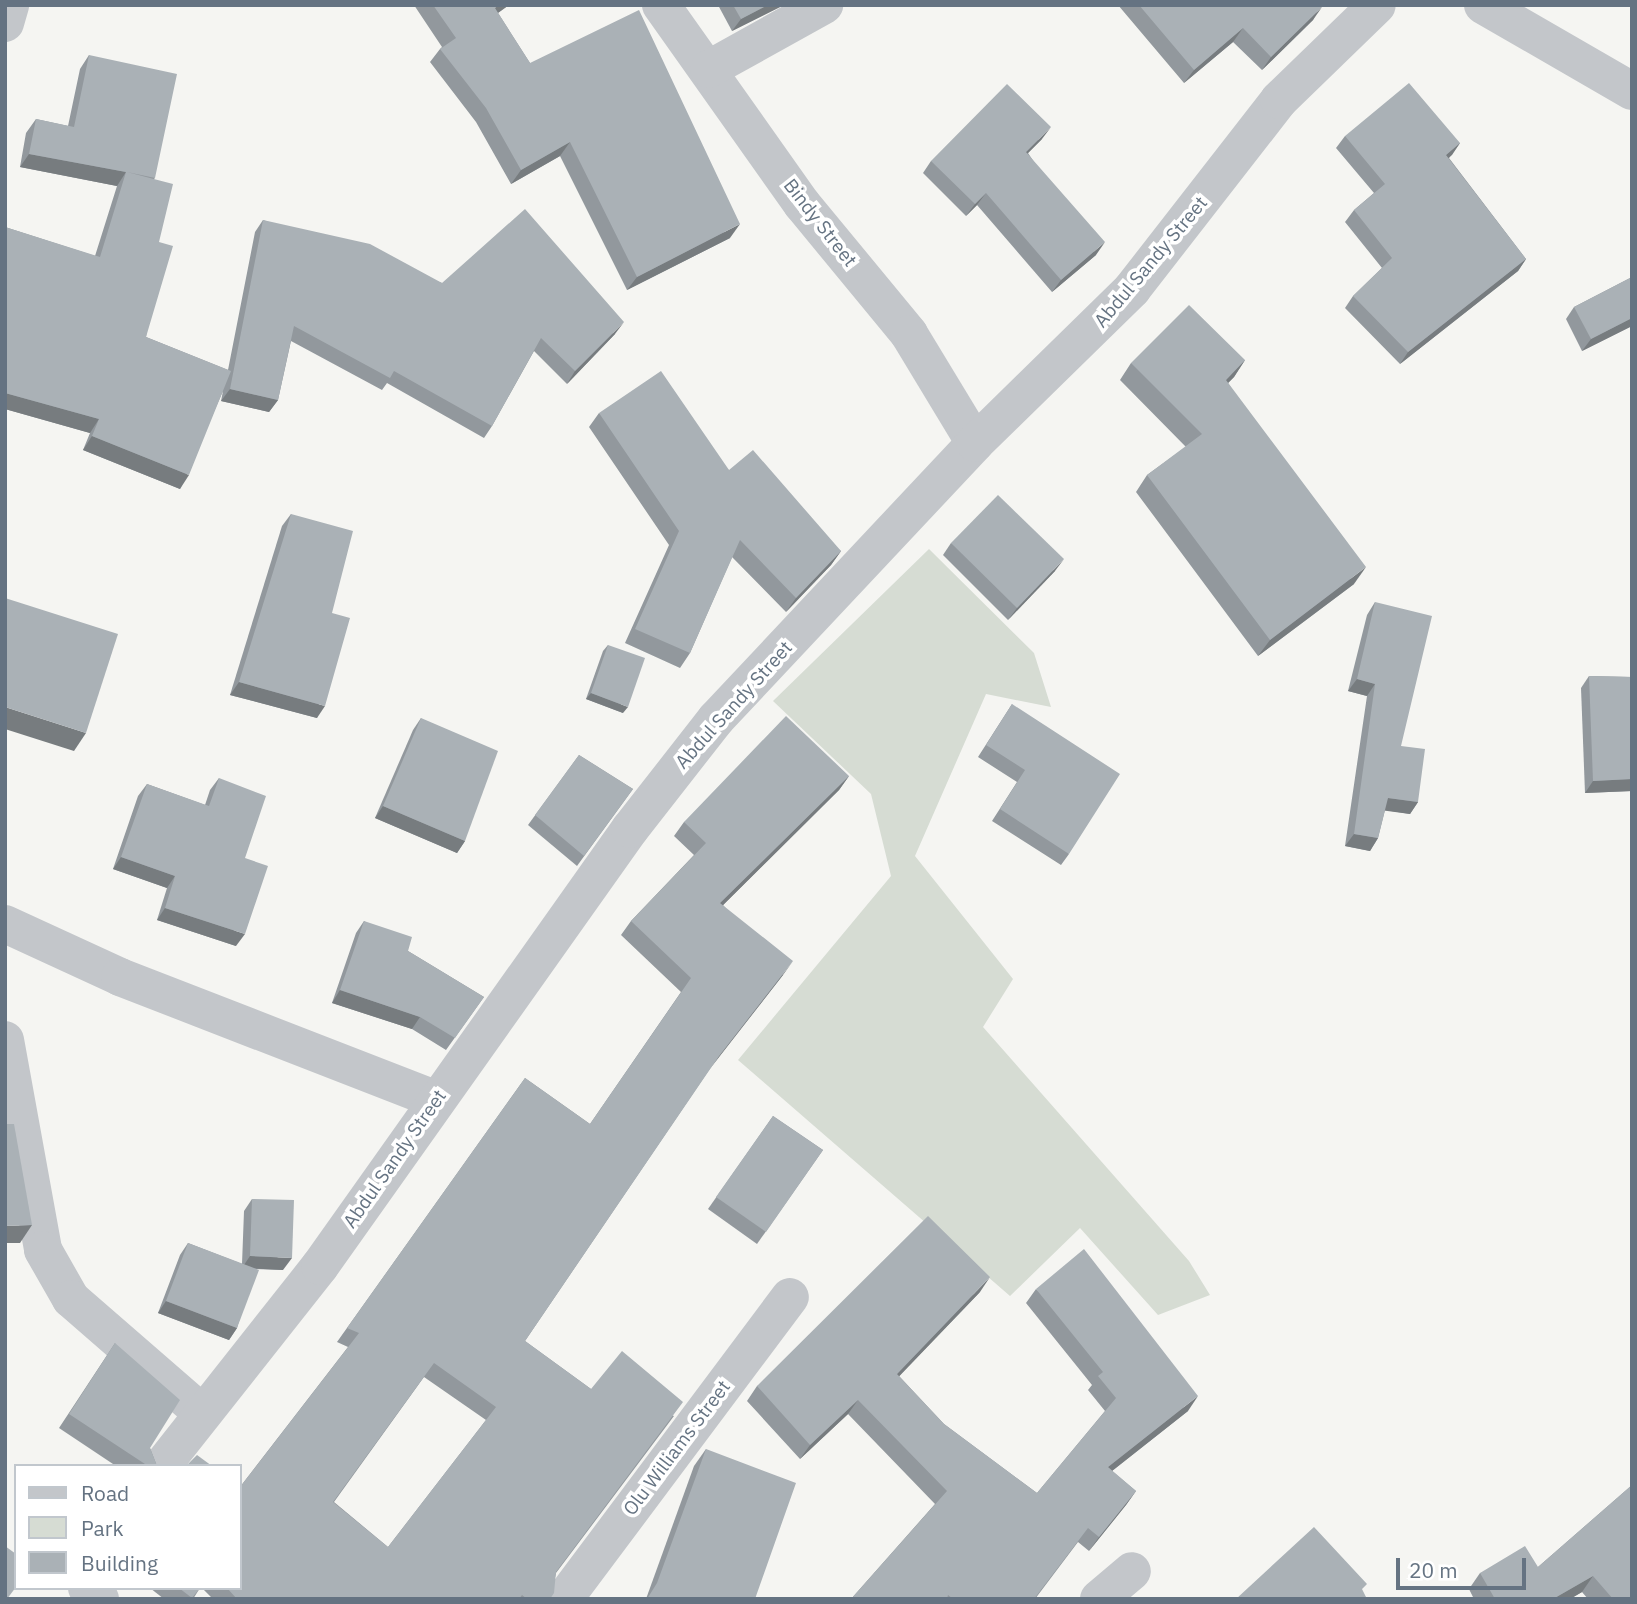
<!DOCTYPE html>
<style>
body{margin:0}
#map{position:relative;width:1637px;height:1604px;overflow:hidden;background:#f5f5f2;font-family:"IBM Plex Sans",sans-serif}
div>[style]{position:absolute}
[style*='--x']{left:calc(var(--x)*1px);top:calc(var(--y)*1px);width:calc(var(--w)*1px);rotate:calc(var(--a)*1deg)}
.green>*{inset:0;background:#d6dcd3}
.street>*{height:38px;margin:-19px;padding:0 19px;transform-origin:19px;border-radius:19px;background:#c3c6ca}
.wall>*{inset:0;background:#92989d}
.shaded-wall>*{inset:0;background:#777c7f}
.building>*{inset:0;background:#aab1b6}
span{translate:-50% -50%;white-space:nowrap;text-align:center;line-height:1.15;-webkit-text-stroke:7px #fff;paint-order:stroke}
.street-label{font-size:19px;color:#657382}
.frame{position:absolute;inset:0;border:7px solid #657382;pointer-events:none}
.legend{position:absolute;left:14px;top:1464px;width:228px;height:126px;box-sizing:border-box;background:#fff;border:2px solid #c1c7cd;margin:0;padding:9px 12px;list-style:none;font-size:21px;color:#657382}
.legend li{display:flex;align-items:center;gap:14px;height:35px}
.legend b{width:35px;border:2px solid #c1c7cd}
.scale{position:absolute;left:1396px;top:1558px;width:130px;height:32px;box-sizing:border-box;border:4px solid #657382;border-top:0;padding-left:9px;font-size:21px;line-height:24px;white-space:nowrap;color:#657382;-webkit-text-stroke:5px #fff;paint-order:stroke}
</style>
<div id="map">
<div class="green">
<i style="clip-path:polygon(929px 549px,1034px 653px,1051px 707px,986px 694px,915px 856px,1013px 979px,983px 1027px,1189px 1261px,1210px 1295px,1158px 1315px,1080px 1228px,1010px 1296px,738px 1060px,891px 876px,871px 794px,773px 701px)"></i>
</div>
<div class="street">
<i style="--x:661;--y:5;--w:244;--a:54.7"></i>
<i style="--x:802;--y:204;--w:168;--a:50.5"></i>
<i style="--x:909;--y:334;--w:127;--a:58.8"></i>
<i style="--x:1483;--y:5;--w:172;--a:30"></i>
<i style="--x:5;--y:23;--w:19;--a:-74"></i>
<i style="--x:709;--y:69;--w:132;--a:-29.1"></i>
<i style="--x:5;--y:924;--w:127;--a:24.7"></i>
<i style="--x:120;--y:977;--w:340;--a:21.2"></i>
<i style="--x:5;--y:1040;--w:213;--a:79.7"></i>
<i style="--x:43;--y:1250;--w:56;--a:60.3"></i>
<i style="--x:71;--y:1299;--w:172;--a:41"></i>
<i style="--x:162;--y:1466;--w:255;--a:-51.7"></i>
<i style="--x:320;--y:1266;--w:536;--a:-54.65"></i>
<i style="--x:630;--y:829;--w:140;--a:-52"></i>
<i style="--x:716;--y:719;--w:378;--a:-46.8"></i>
<i style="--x:975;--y:443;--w:220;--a:-44.4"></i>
<i style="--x:1132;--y:289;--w:239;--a:-52.1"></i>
<i style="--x:1279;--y:100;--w:136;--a:-44.1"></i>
<i style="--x:87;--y:1588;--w:17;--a:40"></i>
<i style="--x:564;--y:1599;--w:377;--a:-53.2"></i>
<i style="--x:1099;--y:1599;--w:43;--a:-40.3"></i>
</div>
<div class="wall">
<i style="clip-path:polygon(414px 5px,509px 5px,498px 13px,530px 63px,730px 238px,627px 290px,560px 156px,511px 184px,476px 122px,430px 62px,440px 49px,442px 47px)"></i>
<i style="clip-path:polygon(718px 5px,784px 5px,732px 31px)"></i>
<i style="clip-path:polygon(1118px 5px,1320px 5px,1313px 20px,1262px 70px,1233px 42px,1184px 83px)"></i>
<i style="clip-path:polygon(89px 55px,155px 178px,154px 179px,159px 242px,146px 337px,228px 370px,255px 232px,263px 220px,442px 283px,615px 334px,567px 384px,534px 351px,492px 426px,484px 438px,387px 383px,382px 390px,291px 341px,278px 400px,269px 412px,221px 401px,223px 391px,180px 489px,83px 450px,90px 433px,5px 409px,5px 227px,95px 256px,117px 186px,20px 167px,26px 133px,36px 119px,68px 126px,80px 69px)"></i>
<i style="clip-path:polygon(1345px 136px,1460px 143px,1449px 158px,1526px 259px,1518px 271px,1400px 364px,1345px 308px,1353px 296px,1382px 268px,1345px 222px,1354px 210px,1374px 193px,1336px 148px)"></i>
<i style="clip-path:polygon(1042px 139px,1028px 153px,1096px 255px,1052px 292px,977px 205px,966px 216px,923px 173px,931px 161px)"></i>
<i style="clip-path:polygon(1632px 277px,1632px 326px,1582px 351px,1566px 319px,1574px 307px)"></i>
<i style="clip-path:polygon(1245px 360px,1234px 377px,1228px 383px,1354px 584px,1258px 656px,1136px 492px,1147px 475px,1186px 447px,1120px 380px,1131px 363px)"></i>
<i style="clip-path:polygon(599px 413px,729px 470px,841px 551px,831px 565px,786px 612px,732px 557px,690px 653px,680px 668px,625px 643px,669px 545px,589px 427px)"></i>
<i style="clip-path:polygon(291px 514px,332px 613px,317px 718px,230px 695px,282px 526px)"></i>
<i style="clip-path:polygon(951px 543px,1055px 571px,1008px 620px,943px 555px)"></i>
<i style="clip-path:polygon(1375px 602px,1401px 746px,1418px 802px,1410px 814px,1385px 810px,1378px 838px,1370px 851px,1345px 846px,1367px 696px,1348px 691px,1367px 615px)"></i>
<i style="clip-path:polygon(608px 645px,623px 713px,586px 699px,603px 651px)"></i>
<i style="clip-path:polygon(1589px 676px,1632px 677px,1632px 791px,1585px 793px,1581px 688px)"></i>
<i style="clip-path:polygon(1012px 704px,1069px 854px,1061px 865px,992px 821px,1017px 782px,978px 757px)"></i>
<i style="clip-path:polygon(421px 718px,465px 841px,457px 853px,375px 818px,413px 730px)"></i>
<i style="clip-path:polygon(579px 755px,633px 789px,577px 866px,528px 825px)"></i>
<i style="clip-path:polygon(evenodd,849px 776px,839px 790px,723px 905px,783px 975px,711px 1067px,525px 1341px,591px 1389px,674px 1416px,556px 1573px,550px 1599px,213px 1599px,202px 1588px,240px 1588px,240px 1487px,348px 1347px,337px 1342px,525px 1078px,590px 1124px,681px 992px,621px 935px,631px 921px,694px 855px,674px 836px,684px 822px,849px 776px,424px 1377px,486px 1420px,388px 1547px,334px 1502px,424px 1377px)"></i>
<i style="clip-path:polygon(219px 778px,236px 946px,157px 920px,167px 888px,113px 869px,138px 796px,147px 784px,205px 805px,210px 790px)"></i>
<i style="clip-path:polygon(364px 921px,408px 951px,484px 997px,446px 1050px,412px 1029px,332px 1003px,356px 933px)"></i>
<i style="clip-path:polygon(773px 1116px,823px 1150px,757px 1244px,708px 1209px)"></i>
<i style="clip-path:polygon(252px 1199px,283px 1270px,254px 1269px,237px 1328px,229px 1340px,158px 1313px,180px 1255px,188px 1243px,242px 1264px,244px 1211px)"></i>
<i style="clip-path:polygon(1036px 1289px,1188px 1411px,1112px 1471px,1136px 1491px,1126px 1505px,1089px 1551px,1078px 1542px,1035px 1599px,851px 1599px,935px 1504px,848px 1414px,800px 1459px,747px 1401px,757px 1386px,980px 1292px,899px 1376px,944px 1424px,1037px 1493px,1105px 1411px,1088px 1390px,1092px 1385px,1026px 1303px)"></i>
<i style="clip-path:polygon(115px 1343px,150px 1448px,157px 1466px,116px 1466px,59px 1428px)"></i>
<i style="clip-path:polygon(706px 1449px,755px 1599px,646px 1599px,694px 1466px)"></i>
<i style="clip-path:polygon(1632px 1485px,1632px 1599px,1588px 1599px,1582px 1592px,1570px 1599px,1474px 1599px,1469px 1589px,1480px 1573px,1538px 1567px)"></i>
<i style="clip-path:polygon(150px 1588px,200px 1588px,193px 1599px,164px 1599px)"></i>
</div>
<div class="shaded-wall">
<i style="clip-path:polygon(499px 5px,509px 5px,485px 22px,495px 8px)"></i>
<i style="clip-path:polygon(768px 5px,784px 5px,732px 31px,741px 19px)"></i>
<i style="clip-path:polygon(1322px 7px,1313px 20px,1262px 70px,1271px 57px)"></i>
<i style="clip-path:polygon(1243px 28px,1233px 42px,1184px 83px,1194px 70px)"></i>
<i style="clip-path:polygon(1051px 127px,1042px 139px,1017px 164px,1026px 152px)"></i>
<i style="clip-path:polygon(570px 142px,560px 156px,511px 184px,521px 170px)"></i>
<i style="clip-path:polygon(1460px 143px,1452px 155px,1438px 167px,1446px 155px)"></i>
<i style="clip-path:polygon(29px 154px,126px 172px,117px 186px,20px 167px)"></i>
<i style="clip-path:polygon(986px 193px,977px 205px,966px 216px,975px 204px)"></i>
<i style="clip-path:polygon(740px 224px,730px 238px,627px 290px,637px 277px)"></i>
<i style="clip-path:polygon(1105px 242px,1096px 255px,1052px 292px,1061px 280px)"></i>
<i style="clip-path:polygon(1526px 259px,1518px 271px,1400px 364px,1408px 352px)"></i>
<i style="clip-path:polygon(1632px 318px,1632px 326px,1582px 351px,1591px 339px)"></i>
<i style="clip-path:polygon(624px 322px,615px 334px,567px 384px,575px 371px)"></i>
<i style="clip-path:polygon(1245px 360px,1234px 377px,1214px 397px,1226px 380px)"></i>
<i style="clip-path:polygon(230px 389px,278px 400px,269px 412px,221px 401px)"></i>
<i style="clip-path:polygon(5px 393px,99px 419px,90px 433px,5px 409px)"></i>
<i style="clip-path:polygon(92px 436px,189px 475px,180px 489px,83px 450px)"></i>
<i style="clip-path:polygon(841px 551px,831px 565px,786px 612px,796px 598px)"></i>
<i style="clip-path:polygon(1064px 559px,1055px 571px,1008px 620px,1017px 608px)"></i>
<i style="clip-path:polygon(1366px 567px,1354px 584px,1258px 656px,1270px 640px)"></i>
<i style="clip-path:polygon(1357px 679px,1375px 684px,1367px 696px,1348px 691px)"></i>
<i style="clip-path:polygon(239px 682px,325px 706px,317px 718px,230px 695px)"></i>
<i style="clip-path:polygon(591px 693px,628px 707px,623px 713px,586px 699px)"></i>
<i style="clip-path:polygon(5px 707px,86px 733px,74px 751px,5px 729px)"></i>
<i style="clip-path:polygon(849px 776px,839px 790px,711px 917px,720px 903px)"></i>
<i style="clip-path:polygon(1632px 779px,1632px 791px,1585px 793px,1593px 781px)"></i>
<i style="clip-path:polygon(1388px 798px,1418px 802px,1410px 814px,1380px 810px)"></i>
<i style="clip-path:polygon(383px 806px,465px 841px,457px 853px,375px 818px)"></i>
<i style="clip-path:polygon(1354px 834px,1378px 838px,1370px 851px,1345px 846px)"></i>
<i style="clip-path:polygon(121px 857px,175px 876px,167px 888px,113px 869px)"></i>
<i style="clip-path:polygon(165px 908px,245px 934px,236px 946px,157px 920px)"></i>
<i style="clip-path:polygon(793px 961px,783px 975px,709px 1070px,719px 1056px)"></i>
<i style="clip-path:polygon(340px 990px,420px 1017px,412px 1029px,332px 1003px)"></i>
<i style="clip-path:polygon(32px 1225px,20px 1243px,5px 1243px,5px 1226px)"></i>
<i style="clip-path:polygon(250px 1256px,292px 1258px,283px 1270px,242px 1268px)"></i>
<i style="clip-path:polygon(990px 1277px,980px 1292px,887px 1389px,897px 1374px)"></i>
<i style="clip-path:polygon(166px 1301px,237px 1328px,229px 1340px,158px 1313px)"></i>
<i style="clip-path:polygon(1198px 1396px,1188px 1411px,1098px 1482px,1108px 1467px)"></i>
<i style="clip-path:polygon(858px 1400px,848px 1414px,800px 1459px,810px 1445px)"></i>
<i style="clip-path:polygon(1136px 1491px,1126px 1505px,1089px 1551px,1099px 1537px)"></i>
<i style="clip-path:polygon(1593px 1576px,1582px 1592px,1570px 1599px,1553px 1599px)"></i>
</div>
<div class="building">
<i style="clip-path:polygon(433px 5px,499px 5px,495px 8px,530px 63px,639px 10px,740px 224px,637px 277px,570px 142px,521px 170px,486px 108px,440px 49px,456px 38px)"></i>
<i style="clip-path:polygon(733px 5px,768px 5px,741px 19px)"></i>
<i style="clip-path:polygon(1139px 5px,1320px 5px,1322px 7px,1271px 57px,1243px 28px,1194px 70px)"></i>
<i style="clip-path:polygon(89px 55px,177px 74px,155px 178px,127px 172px,173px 184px,159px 242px,173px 246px,146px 337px,231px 371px,189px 475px,92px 436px,99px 419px,5px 393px,5px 227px,100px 257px,126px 172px,29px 154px,36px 119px,74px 127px)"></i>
<i style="clip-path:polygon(1409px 83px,1460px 143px,1446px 155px,1526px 259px,1408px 352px,1353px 296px,1392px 258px,1354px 210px,1385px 184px,1345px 136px)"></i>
<i style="clip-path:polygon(1007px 84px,1051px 127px,1026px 152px,1105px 242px,1061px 280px,986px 193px,975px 204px,931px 161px)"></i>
<i style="clip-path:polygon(525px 209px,624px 322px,575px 371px,541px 338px,492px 426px,394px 371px,390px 378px,294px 326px,278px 400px,230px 389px,263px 220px,370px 244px,442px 283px)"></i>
<i style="clip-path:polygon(1632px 277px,1632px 318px,1591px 339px,1574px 307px)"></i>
<i style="clip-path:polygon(1189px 305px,1245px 360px,1226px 380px,1366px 567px,1270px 640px,1147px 475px,1202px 434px,1131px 363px)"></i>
<i style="clip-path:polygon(661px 371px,729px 470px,753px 450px,841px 551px,796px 598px,740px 540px,690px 653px,635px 629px,679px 531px,599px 413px)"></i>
<i style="clip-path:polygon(998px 495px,1064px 559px,1017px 608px,951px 543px)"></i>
<i style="clip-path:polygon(291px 514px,353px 531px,332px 613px,350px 618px,325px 706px,239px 682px)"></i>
<i style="clip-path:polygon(5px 598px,118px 634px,86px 733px,5px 707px)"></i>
<i style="clip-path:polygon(1375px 602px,1432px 616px,1401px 746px,1425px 749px,1418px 802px,1388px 798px,1378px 838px,1354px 834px,1375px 684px,1357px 679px)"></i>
<i style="clip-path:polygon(608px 645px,645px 658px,628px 707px,591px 693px)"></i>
<i style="clip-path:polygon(1589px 676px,1632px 677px,1632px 779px,1593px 781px)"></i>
<i style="clip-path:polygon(1012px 704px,1120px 774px,1069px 854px,1000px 809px,1025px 770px,986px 745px)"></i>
<i style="clip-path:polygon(evenodd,786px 716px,849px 776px,720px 903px,793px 961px,719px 1056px,525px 1341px,591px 1389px,622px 1351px,683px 1402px,556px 1572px,554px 1593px,550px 1599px,527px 1599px,522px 1595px,519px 1599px,237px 1599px,227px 1588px,240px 1588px,240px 1487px,359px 1333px,347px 1328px,525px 1078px,590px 1124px,691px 978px,631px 921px,706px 843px,684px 822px,786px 716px,434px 1363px,496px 1407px,388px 1547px,333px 1502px,434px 1363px)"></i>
<i style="clip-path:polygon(421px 718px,498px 751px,465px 841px,383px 806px)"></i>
<i style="clip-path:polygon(579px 755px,633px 789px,584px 856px,535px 815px)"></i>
<i style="clip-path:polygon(219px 778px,266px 796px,245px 858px,268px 866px,245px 934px,165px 908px,175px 876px,121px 857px,147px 784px,209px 806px)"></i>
<i style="clip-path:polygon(364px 921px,412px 937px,408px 951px,484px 997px,455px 1038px,420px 1017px,340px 990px)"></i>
<i style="clip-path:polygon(773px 1116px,823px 1150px,766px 1232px,716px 1197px)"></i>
<i style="clip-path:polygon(5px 1124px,14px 1124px,32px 1225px,5px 1226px)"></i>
<i style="clip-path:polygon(252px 1199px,294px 1200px,292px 1258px,250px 1256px)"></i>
<i style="clip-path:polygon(928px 1216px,990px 1277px,897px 1374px,944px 1424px,1037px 1493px,1116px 1398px,1098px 1376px,1103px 1372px,1036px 1289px,1084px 1249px,1198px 1396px,1108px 1467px,1136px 1491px,1099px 1537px,1088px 1528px,1034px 1599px,953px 1599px,948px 1595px,947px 1599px,851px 1599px,947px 1491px,858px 1400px,810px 1445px,757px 1386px)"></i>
<i style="clip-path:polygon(188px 1243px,259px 1270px,237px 1328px,166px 1301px)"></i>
<i style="clip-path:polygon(115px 1343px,180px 1400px,150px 1448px,157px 1466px,148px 1466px,69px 1414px)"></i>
<i style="clip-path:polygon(706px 1449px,796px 1483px,755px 1599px,647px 1599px,657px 1583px)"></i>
<i style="clip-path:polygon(197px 1455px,212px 1466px,186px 1466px)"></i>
<i style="clip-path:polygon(1632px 1485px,1632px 1599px,1613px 1599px,1593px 1576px,1553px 1599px,1495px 1599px,1480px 1573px,1525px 1546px,1538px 1567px)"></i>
<i style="clip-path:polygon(1314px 1527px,1367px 1584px,1362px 1589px,1367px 1599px,1236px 1599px)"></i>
<i style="clip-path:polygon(5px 1546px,16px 1554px,16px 1587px,7px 1599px,5px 1599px)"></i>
<i style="clip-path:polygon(179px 1588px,200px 1588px,192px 1598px)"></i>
</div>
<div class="street-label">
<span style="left:820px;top:223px;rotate:52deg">Bindy Street</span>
<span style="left:1151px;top:262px;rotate:-50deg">Abdul Sandy Street</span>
<span style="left:734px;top:705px;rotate:-48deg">Abdul Sandy Street</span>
<span style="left:395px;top:1159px;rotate:-55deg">Abdul Sandy Street</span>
<span style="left:677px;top:1448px;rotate:-53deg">Olu Williams Street</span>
</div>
<div class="frame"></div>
<ul class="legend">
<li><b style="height:9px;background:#c3c6ca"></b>Road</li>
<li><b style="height:19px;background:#d6dcd3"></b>Park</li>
<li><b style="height:19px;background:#aab1b6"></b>Building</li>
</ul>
<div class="scale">20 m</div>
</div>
